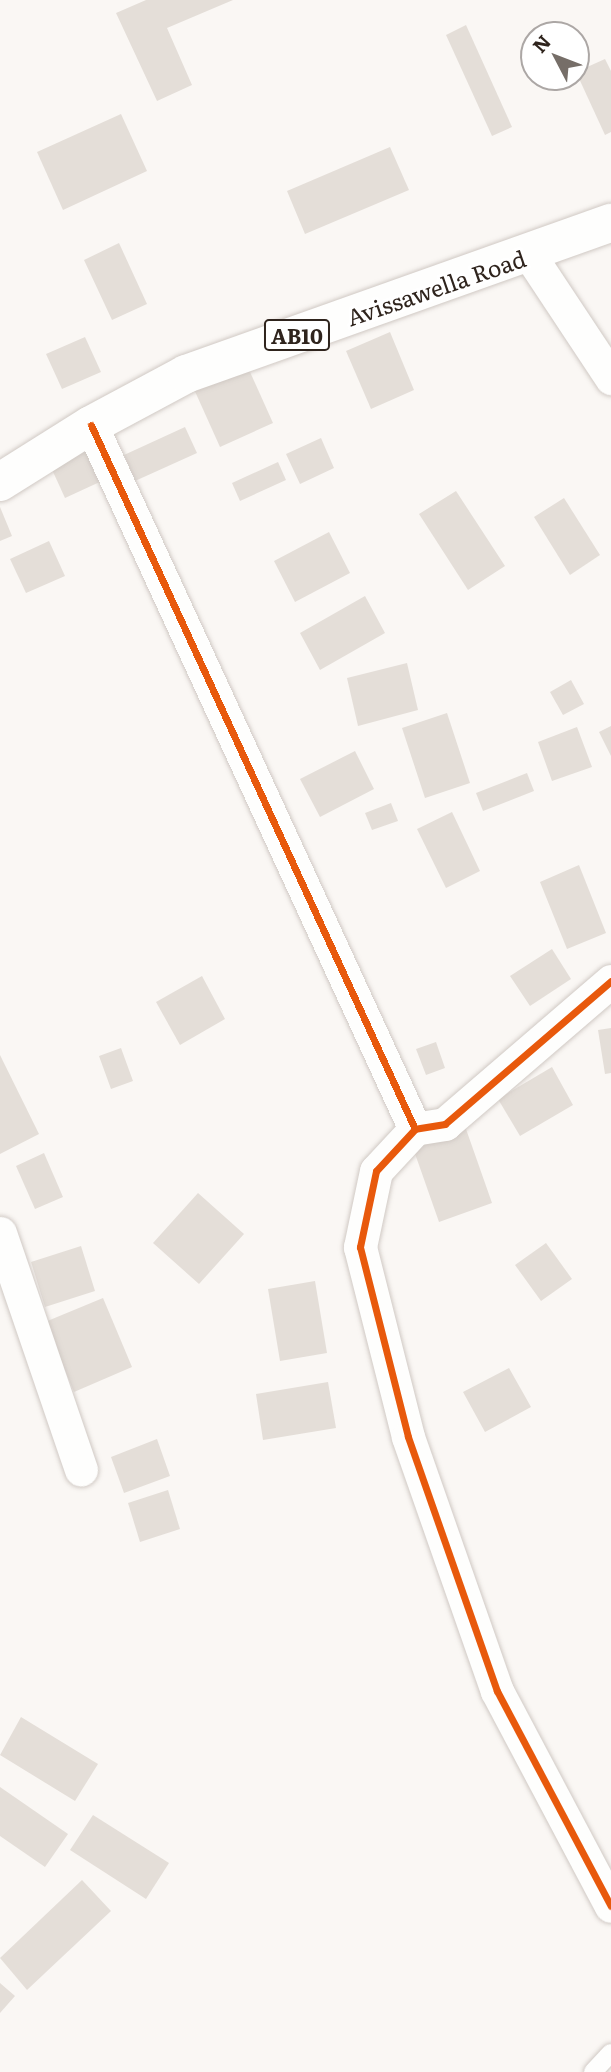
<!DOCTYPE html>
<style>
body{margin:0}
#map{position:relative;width:611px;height:2072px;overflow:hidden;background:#faf7f4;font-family:Literata,serif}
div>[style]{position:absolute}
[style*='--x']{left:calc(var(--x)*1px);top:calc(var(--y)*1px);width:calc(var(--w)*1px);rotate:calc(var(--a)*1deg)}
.building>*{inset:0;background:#e4ded8}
.roads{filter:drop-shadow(0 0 2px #d0c9c4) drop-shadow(0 0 2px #d0c9c4)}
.service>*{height:18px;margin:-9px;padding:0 9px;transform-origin:9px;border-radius:9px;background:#fefefd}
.minor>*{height:33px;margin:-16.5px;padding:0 16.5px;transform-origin:16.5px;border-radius:16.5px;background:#fefefd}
.primary>*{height:38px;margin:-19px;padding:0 19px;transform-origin:19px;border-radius:19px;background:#fefefd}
.cycleway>*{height:7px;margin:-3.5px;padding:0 3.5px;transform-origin:3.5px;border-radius:3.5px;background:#e8590c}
span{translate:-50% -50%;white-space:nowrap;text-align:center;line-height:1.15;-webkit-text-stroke:6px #fff;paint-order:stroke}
.shield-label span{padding:2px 5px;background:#fff;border:2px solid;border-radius:5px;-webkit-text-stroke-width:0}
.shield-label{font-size:21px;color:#2f241d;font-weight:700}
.street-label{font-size:23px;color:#2f241d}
.north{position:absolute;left:520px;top:21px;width:70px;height:70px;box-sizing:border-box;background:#fff;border:2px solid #aca7a5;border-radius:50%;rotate:312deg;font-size:19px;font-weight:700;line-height:28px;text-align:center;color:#2f241d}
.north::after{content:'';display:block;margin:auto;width:24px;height:32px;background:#766e68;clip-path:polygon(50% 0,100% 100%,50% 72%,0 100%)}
</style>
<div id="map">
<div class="building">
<i style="clip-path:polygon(146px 0,233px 0,167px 28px,192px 85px,157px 101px,116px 13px)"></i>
<i style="clip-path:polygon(466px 25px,512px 127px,492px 136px,446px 35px)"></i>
<i style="clip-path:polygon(605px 59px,611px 71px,611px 132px,605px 135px,576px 72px)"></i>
<i style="clip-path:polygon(121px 114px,147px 171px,63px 210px,37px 152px)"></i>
<i style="clip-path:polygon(390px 147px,409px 190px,305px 234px,287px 191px)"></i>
<i style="clip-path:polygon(119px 243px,147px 304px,112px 320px,84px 260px)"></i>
<i style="clip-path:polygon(390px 332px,414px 390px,371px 409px,346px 351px)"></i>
<i style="clip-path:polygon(85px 337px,101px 372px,62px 389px,46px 354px)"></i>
<i style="clip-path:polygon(246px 363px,273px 423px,220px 447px,193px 387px)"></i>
<i style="clip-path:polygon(185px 427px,197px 453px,135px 481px,124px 455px)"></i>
<i style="clip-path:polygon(321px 438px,334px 468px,300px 484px,286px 454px)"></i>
<i style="clip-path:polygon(88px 445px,104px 480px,65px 498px,49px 463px)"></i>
<i style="clip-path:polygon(278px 462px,286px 480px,240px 501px,232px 483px)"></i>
<i style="clip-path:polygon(456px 491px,505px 566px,468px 590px,419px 514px)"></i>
<i style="clip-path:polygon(564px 498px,600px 555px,570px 575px,534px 517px)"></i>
<i style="clip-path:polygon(0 507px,12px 536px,0 541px)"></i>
<i style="clip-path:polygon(329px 532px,350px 573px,295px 602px,274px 561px)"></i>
<i style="clip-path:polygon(49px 541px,65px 576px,26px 593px,10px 559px)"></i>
<i style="clip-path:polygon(365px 596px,385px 633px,320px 670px,300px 633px)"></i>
<i style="clip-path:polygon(407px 663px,418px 710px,358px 726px,347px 678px)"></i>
<i style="clip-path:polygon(571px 680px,584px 704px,563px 715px,550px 692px)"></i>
<i style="clip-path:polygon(447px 713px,470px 783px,425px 798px,402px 728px)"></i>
<i style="clip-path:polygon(611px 726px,611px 756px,599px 732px)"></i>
<i style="clip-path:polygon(577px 727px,592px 767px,552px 781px,538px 742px)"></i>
<i style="clip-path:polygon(355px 751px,374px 789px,320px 817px,300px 779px)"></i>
<i style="clip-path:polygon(527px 773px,534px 791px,483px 811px,476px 793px)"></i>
<i style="clip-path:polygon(391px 803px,398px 821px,372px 830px,365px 813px)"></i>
<i style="clip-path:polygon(452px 812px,480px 871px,446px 888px,417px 829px)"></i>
<i style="clip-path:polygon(579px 865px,606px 933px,567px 949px,540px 882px)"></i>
<i style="clip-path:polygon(552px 949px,571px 979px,530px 1006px,510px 976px)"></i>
<i style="clip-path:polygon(202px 976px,225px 1019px,180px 1045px,156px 1002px)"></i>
<i style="clip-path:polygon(611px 1028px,611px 1073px,605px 1074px,598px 1030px)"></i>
<i style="clip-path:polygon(436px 1042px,445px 1068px,426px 1075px,416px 1049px)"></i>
<i style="clip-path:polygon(121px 1048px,133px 1081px,111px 1089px,99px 1056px)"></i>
<i style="clip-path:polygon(0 1055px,39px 1134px,0 1154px)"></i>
<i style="clip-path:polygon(552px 1067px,573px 1105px,520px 1136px,498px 1099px)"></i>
<i style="clip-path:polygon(466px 1129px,492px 1203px,439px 1222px,413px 1148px)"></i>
<i style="clip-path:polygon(44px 1153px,63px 1197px,35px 1209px,16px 1166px)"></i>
<i style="clip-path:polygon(198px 1193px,244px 1234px,199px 1284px,153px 1243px)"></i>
<i style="clip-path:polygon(546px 1243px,572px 1279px,541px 1301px,515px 1265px)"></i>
<i style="clip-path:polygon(81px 1246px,95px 1291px,45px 1307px,31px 1262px)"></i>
<i style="clip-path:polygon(315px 1281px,327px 1353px,280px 1361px,268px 1289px)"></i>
<i style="clip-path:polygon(103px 1298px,132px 1367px,74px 1392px,45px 1322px)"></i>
<i style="clip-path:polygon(509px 1368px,531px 1407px,485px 1432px,463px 1392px)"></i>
<i style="clip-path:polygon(328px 1382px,336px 1428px,263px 1440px,256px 1394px)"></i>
<i style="clip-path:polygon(157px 1439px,170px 1476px,124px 1493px,111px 1457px)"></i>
<i style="clip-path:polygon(168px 1490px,180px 1529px,140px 1542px,128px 1503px)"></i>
<i style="clip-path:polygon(21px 1717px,98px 1764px,75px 1801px,0 1755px)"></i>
<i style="clip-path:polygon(0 1787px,68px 1834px,45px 1867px,0 1836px)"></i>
<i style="clip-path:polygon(93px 1815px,169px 1863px,146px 1899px,70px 1850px)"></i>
<i style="clip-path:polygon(82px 1880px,111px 1911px,27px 1990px,0 1958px)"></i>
<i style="clip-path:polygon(0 1983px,15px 1996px,0 2013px)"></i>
</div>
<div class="roads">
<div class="service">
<i style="--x:593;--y:2072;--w:26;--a:-47"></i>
</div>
<div class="minor">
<i style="--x:529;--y:254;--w:149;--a:56.5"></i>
<i style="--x:91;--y:425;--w:775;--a:65.29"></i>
<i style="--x:611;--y:981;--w:219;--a:139.3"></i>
<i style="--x:445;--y:1124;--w:30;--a:171"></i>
<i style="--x:415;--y:1129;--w:57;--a:132.9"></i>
<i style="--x:376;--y:1171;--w:78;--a:101.9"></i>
<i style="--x:360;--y:1247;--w:196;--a:75.8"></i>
<i style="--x:408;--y:1437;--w:269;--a:70.7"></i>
<i style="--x:497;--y:1691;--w:243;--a:62.1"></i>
<i style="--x:0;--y:1233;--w:250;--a:71.1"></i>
</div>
<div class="primary">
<i style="--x:0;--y:482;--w:107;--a:-32.1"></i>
<i style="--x:91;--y:425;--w:108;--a:-28.2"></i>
<i style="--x:186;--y:374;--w:451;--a:-19.6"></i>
</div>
</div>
<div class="cycleway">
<i style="--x:91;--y:425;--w:775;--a:65.29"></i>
<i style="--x:611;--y:981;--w:219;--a:139.3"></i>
<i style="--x:445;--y:1124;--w:30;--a:171"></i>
<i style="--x:415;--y:1129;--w:57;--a:132.9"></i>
<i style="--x:376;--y:1171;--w:78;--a:101.9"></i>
<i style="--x:360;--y:1247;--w:196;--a:75.8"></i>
<i style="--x:408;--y:1437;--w:269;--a:70.7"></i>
<i style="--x:497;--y:1691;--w:243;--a:62.1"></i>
</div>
<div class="shield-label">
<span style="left:297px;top:335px">AB10</span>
</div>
<div class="street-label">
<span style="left:436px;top:287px;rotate:-19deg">Avissawella Road</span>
</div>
<div class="north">N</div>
</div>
